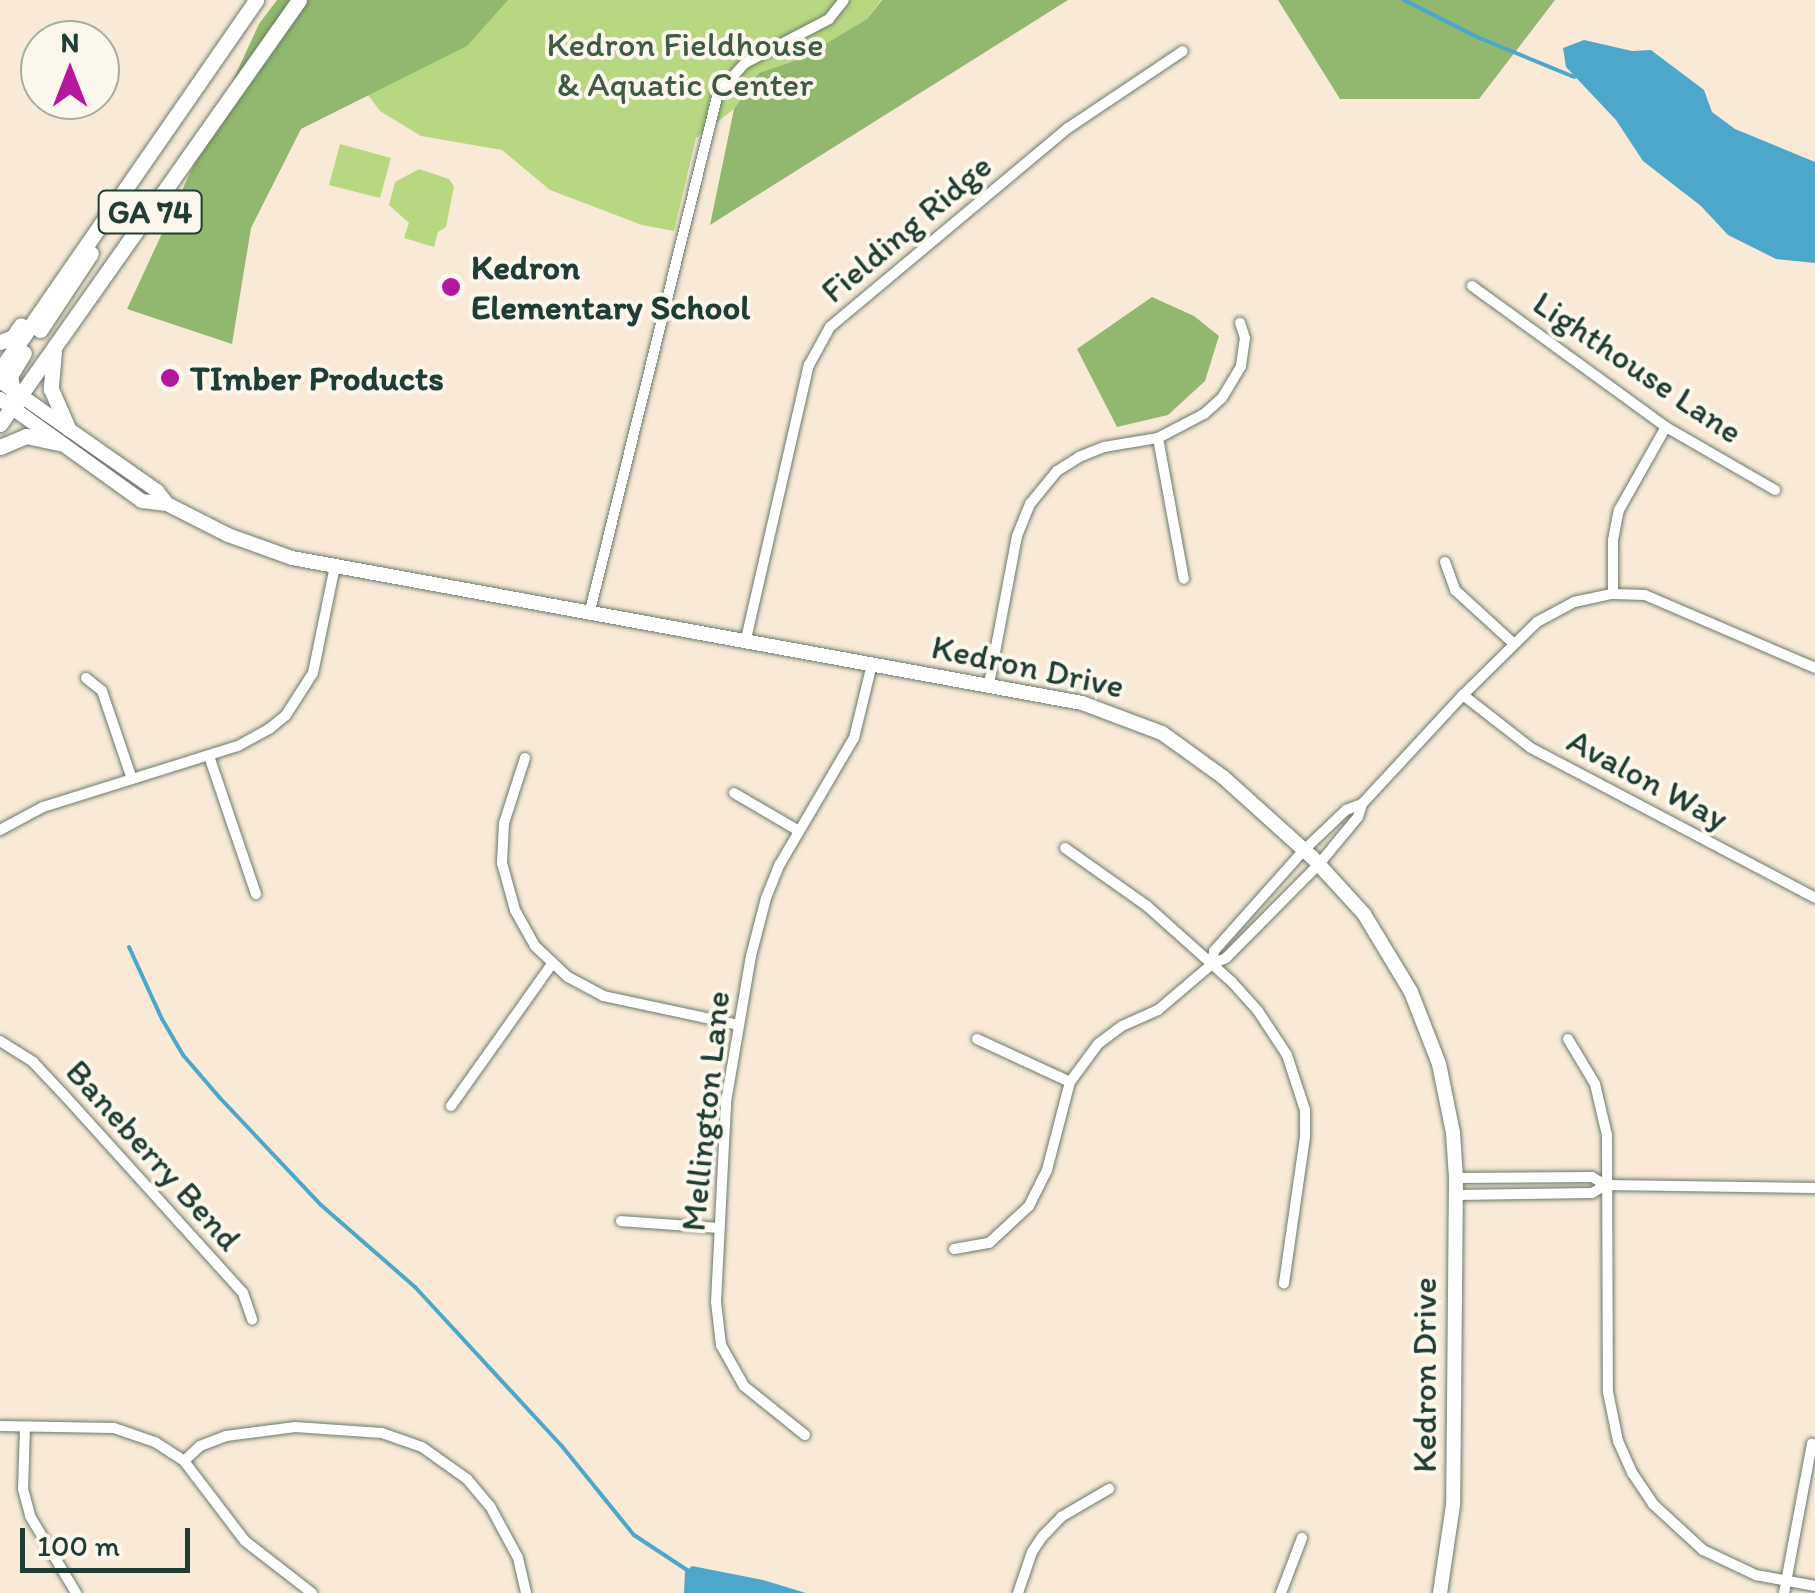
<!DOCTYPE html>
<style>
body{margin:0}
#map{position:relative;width:1815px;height:1593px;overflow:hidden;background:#f8ead6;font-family:Itim,sans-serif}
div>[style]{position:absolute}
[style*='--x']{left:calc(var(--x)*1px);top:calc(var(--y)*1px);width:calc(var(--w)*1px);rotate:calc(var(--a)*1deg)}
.green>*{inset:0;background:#b7d880}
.forest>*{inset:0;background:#91b86e}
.water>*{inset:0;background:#4da7cb}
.stream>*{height:4px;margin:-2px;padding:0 2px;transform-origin:2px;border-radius:2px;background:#4da7cb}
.roads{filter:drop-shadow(0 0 2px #6b7a6d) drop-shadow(0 0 2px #6b7a6d)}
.street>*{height:10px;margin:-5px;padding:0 5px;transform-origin:5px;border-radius:5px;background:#fff}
.secondary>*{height:14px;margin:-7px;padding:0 7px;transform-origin:7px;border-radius:7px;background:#fff}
.primary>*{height:15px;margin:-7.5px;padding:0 7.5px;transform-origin:7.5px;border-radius:7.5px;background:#fff}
.dots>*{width:28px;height:28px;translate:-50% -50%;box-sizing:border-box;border:5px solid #fbf7ec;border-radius:50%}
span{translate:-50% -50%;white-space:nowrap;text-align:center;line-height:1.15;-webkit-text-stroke:8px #fbf7ec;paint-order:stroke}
.shield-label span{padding:2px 8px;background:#fbf7ec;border:2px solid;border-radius:8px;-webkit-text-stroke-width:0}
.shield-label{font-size:32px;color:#1f3d34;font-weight:700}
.park-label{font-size:35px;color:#3d5c43}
.street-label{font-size:35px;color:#1f3d34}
.poi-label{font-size:35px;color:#1f3d34;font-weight:700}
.left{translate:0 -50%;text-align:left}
.north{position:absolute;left:20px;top:20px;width:100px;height:100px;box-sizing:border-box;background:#fbf7ec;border:2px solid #a3ada2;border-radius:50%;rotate:0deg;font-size:28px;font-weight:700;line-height:40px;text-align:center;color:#1f3d34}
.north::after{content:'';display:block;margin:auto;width:35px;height:45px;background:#b5179e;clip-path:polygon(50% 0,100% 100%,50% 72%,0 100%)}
.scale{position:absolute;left:20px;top:1528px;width:170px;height:45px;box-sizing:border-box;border:5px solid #1f3d34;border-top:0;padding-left:12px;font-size:30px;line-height:35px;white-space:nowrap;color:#1f3d34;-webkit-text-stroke:8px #fbf7ec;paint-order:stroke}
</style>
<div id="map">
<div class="green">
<i style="clip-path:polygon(504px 0,881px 0,867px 19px,800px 59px,759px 74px,734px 109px,696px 138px,674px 231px,642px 225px,550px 190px,502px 150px,421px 136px,380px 111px,368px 95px,466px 46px)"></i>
<i style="clip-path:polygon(340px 144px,391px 158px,380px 198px,329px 185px)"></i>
<i style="clip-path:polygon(419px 169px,449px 179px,454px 186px,446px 227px,438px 232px,434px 247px,404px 238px,409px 223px,389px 205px,395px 182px)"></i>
</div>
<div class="forest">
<i style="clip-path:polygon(277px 0,508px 0,467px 46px,301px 129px,251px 228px,232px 344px,127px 309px,259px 24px)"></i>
<i style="clip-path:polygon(882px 0,1068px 0,710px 225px,734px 109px,759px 73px,800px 59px,867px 19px)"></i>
<i style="clip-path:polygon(1278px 0,1555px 0,1479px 99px,1340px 99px)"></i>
<i style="clip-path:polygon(1152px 297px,1194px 316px,1219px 336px,1205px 381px,1168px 415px,1117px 427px,1077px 349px)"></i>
</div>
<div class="water">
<i style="clip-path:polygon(1584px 40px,1632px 51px,1651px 50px,1704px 90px,1712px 112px,1735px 129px,1815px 162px,1815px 263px,1776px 259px,1728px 235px,1701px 206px,1643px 161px,1616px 120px,1566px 67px,1563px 48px)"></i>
<i style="clip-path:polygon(692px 1566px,763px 1580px,806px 1593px,684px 1593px,685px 1572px)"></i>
</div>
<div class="stream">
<i style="--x:1404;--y:0;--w:82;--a:26.9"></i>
<i style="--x:1477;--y:37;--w:105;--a:22.4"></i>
<i style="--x:129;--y:947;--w:79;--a:65.4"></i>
<i style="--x:162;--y:1019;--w:42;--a:59.7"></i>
<i style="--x:183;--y:1055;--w:57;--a:49.3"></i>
<i style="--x:220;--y:1098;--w:147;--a:46.7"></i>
<i style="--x:321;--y:1205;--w:125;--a:41.1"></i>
<i style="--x:415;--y:1287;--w:215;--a:47.3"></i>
<i style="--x:561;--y:1445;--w:116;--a:51"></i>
<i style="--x:634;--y:1535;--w:64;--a:33.4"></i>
</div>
<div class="roads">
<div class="street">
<i style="--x:1472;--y:286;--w:240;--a:36"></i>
<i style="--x:1666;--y:427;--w:126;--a:30"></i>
<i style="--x:1158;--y:438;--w:143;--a:79.6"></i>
<i style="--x:1445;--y:562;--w:30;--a:70"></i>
<i style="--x:1455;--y:590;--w:79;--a:42.4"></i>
<i style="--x:1613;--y:594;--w:54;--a:-90"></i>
<i style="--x:1613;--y:540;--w:31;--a:-79"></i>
<i style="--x:1619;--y:510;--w:95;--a:-60.5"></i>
<i style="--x:590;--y:611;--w:534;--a:-76.12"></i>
<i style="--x:718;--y:93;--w:40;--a:-48"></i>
<i style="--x:745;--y:63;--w:95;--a:-27.6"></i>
<i style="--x:829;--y:19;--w:24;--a:-52"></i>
<i style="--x:746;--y:639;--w:281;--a:-77.1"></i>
<i style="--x:809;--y:365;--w:43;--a:-61.1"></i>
<i style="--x:830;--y:327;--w:310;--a:-39.9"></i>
<i style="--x:1068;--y:128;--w:138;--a:-33.8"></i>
<i style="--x:86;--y:678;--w:21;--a:39"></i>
<i style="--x:102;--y:691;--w:93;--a:71.2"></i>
<i style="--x:989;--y:684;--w:151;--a:-79.3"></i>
<i style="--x:1017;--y:536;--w:35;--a:-68"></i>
<i style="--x:1030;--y:504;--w:43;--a:-50.7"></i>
<i style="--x:1057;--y:471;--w:26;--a:-32"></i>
<i style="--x:1079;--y:457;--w:27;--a:-22"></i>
<i style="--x:1104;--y:447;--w:55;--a:-9.5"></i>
<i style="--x:1158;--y:438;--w:52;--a:-27.6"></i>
<i style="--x:1204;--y:414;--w:24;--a:-42"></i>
<i style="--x:1222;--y:398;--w:37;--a:-59"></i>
<i style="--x:1241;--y:366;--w:28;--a:-82"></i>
<i style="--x:1245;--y:338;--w:16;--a:-108"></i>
<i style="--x:1463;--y:695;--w:86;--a:37.9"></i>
<i style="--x:1531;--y:748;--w:321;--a:27.8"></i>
<i style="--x:209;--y:756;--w:146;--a:71.2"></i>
<i style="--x:525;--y:758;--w:68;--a:107.9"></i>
<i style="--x:504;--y:823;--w:40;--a:92.9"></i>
<i style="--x:502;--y:863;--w:49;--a:74.5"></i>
<i style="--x:515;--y:910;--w:41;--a:60.9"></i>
<i style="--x:535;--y:946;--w:45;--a:43.2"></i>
<i style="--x:568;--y:977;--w:40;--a:28"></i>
<i style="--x:603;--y:996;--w:138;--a:12.1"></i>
<i style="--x:734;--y:793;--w:75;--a:30.3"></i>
<i style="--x:0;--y:830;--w:49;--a:-28.1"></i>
<i style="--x:43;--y:807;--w:204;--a:-17.4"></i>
<i style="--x:238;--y:746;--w:35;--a:-29"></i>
<i style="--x:269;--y:729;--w:22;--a:-39"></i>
<i style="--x:286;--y:715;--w:50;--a:-57.3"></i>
<i style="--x:313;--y:673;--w:109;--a:-78.4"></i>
<i style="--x:1065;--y:848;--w:100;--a:35.3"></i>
<i style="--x:1147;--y:906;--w:114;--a:41.8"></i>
<i style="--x:1232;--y:982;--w:39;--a:48"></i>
<i style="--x:1258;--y:1011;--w:53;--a:56.6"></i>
<i style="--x:1287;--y:1055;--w:58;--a:71.9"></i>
<i style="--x:1305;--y:1110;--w:27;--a:90"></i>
<i style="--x:1305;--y:1137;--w:148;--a:98.2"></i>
<i style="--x:1212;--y:964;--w:13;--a:-81"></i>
<i style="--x:1214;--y:951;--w:135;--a:-48.3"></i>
<i style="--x:1304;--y:850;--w:58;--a:-43.6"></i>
<i style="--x:1346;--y:810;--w:17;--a:-21"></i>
<i style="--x:977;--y:1039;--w:102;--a:24.8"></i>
<i style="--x:1568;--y:1039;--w:52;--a:59"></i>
<i style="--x:1595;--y:1084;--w:52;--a:76.8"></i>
<i style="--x:1607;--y:1135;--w:257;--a:89.8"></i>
<i style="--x:1608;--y:1392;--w:50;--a:78.5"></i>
<i style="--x:1618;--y:1441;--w:36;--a:66"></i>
<i style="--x:1633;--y:1474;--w:36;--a:56"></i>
<i style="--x:1653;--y:1504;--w:68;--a:42.6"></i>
<i style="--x:1703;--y:1550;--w:59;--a:25.3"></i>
<i style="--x:1756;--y:1575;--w:60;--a:10.6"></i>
<i style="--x:0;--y:1041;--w:39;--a:32"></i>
<i style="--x:33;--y:1062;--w:48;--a:46.7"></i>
<i style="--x:66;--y:1097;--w:264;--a:47.9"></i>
<i style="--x:243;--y:1293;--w:28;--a:71"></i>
<i style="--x:451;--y:1106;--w:174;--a:-54.6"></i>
<i style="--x:1456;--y:1178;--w:136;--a:-0.4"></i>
<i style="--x:1592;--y:1177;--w:16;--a:30"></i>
<i style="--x:1606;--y:1185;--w:209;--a:0.8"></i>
<i style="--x:1456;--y:1195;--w:136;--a:-0.8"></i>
<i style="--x:1592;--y:1193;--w:16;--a:-30"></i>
<i style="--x:621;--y:1221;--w:97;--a:4.1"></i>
<i style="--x:954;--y:1249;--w:36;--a:-10"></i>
<i style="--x:989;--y:1243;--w:54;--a:-42.8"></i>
<i style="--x:1029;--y:1206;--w:40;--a:-63.4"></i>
<i style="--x:1047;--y:1170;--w:91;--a:-75.4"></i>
<i style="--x:1070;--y:1082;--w:47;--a:-53.6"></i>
<i style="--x:1098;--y:1044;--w:30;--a:-37"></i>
<i style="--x:1122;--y:1026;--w:39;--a:-24"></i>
<i style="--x:1158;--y:1010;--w:71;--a:-40.4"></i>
<i style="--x:1212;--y:964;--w:15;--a:-23"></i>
<i style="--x:1226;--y:958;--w:132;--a:-45.3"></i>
<i style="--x:1319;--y:864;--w:61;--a:-50.3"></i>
<i style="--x:1358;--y:817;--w:14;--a:-73"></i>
<i style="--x:1362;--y:804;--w:149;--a:-47.2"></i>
<i style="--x:1463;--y:695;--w:104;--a:-44.6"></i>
<i style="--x:1537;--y:622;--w:42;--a:-28.4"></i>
<i style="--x:1574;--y:602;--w:40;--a:-12"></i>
<i style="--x:1613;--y:594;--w:32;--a:2"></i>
<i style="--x:1645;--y:595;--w:185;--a:23.2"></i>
<i style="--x:0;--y:1426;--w:114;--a:1"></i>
<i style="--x:114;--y:1428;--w:43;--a:18.9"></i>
<i style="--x:155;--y:1442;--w:35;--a:33"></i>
<i style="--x:184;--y:1461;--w:101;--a:52.7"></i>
<i style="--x:245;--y:1541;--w:85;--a:37.8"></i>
<i style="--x:25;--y:1427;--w:62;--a:91.8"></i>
<i style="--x:23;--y:1489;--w:28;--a:75"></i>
<i style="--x:30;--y:1516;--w:90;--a:59.1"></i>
<i style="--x:805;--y:1435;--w:78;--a:-141.2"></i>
<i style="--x:744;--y:1386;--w:47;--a:-119.3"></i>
<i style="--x:721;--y:1345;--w:43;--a:-96.6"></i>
<i style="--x:716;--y:1302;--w:200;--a:-87.1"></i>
<i style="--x:726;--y:1102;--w:148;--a:-80.3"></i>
<i style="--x:751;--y:956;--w:60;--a:-75.5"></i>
<i style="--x:766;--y:898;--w:37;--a:-68"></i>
<i style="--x:780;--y:864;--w:146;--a:-59.6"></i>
<i style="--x:854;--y:738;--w:76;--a:-76.3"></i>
<i style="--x:184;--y:1461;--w:22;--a:-43"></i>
<i style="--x:200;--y:1446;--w:28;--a:-21"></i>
<i style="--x:226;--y:1436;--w:70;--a:-7.4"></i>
<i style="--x:295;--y:1427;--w:87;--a:3.9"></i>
<i style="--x:382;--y:1433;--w:42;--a:19.3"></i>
<i style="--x:422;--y:1447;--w:55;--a:35.4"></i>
<i style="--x:467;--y:1479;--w:35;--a:50"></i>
<i style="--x:490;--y:1506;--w:59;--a:61.7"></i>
<i style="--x:518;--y:1558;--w:36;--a:77"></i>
<i style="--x:1018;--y:1593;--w:43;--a:-71.1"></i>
<i style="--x:1032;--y:1552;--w:18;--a:-56"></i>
<i style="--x:1042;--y:1537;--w:28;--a:-46"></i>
<i style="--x:1061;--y:1517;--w:56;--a:-30.3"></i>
<i style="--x:1281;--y:1593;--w:59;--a:-69.1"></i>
<i style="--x:1784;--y:1593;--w:152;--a:-79.4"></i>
</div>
<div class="secondary">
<i style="--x:0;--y:381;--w:192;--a:35"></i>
<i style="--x:157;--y:491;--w:16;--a:52"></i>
<i style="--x:167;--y:504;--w:68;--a:26.9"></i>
<i style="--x:228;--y:535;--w:68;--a:19.8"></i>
<i style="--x:292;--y:558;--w:803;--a:10.4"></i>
<i style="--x:1082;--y:703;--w:85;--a:20.6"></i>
<i style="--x:1162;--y:733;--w:75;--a:35.8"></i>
<i style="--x:1223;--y:777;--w:120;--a:42"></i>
<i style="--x:1312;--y:857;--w:77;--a:47.6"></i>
<i style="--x:1364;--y:914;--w:91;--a:58.9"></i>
<i style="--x:1411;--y:992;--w:77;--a:68.7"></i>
<i style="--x:1439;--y:1064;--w:70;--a:78.5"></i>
<i style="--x:1453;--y:1133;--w:45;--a:86.2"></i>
<i style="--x:1456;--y:1178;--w:327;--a:90.5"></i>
<i style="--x:1453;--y:1505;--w:89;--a:98.4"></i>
<i style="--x:0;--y:399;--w:175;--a:35.7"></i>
<i style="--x:142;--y:501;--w:25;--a:7"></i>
</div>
<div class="primary">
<i style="--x:40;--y:330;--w:92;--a:-56.5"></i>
<i style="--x:0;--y:342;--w:14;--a:-21"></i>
<i style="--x:13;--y:337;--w:14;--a:-56"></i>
<i style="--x:54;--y:351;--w:38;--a:95"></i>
<i style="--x:51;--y:389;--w:43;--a:66.4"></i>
<i style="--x:0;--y:370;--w:450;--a:-55.3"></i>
<i style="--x:16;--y:406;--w:31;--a:-101"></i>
<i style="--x:10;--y:376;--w:27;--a:-59"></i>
<i style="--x:0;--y:424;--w:519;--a:-54.81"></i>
<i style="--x:0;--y:447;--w:28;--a:-23"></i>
<i style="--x:26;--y:436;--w:33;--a:12"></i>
</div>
</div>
<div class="dots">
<i style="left:451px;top:287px;background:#b5179e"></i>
<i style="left:170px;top:378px;background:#b5179e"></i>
</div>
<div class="shield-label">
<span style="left:150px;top:212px">GA 74</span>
</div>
<div class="park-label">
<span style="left:685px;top:64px">Kedron Fieldhouse<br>&amp; Aquatic Center</span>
</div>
<div class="street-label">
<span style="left:906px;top:228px;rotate:-40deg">Fielding Ridge</span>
<span style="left:1638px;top:367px;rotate:34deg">Lighthouse Lane</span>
<span style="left:1028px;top:666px;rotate:12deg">Kedron Drive</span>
<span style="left:1648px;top:779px;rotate:28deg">Avalon Way</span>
<span style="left:705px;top:1111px;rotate:-84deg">Mellington Lane</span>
<span style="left:154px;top:1155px;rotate:48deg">Baneberry Bend</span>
<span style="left:1424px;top:1375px;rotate:-90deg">Kedron Drive</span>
</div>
<div class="poi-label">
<span class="left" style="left:471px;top:287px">Kedron<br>Elementary School</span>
<span class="left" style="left:190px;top:378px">TImber Products</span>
</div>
<div class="north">N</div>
<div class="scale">100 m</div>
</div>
